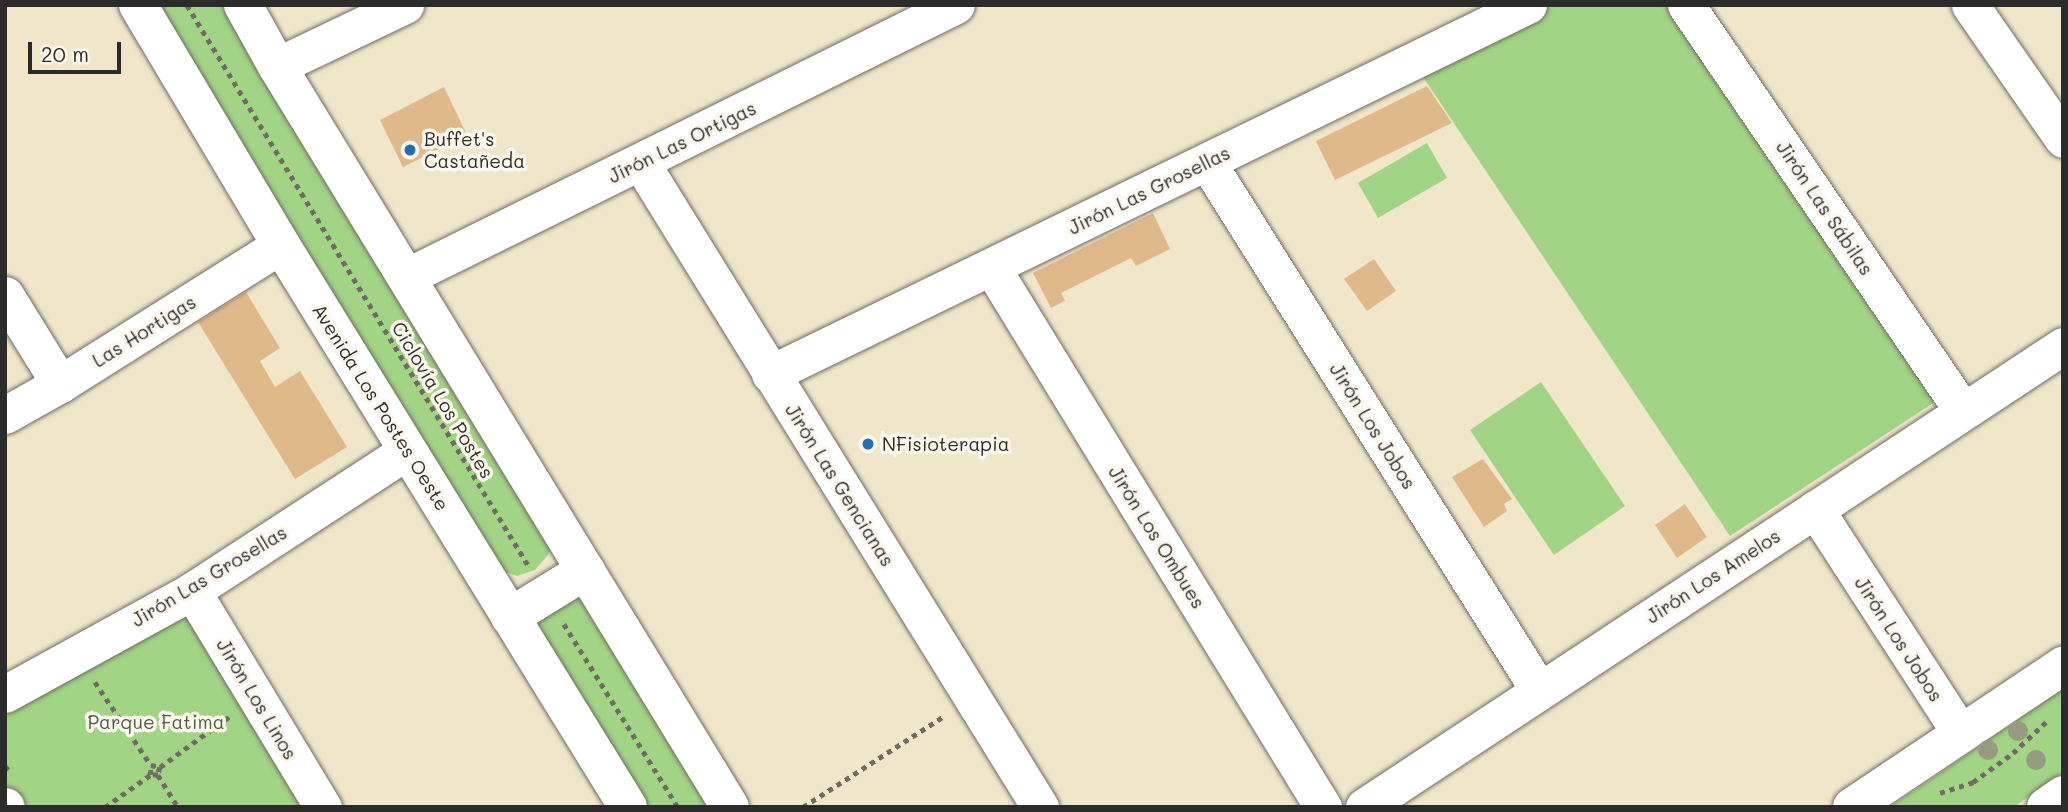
<!DOCTYPE html>
<meta charset="utf-8">
<style>
body{margin:0}
#map{position:relative;width:2068px;height:812px;overflow:hidden;background:#f0e6ca;font-family:Mali,sans-serif}
div>[style]{position:absolute}
[style*='--x']{left:calc(var(--x)*1px);top:calc(var(--y)*1px);width:calc(var(--w)*1px);rotate:calc(var(--a)*1deg)}
.green>*{inset:0;background:#a1d484}
.building>*{inset:0;background:#e0b98b}
.path>*{height:4.5px;margin-top:-2.25px;transform-origin:0;background:repeating-linear-gradient(90deg,#706c63 0 5px,transparent 0 10px)}
.roads{filter:drop-shadow(0 0 2px #706c63) drop-shadow(0 0 2px #706c63)}
.street>*{height:37px;margin:-18.5px;padding:0 18.5px;transform-origin:18.5px;border-radius:18.5px;background:#fff}
.secondary>*{height:38px;margin:-19px;padding:0 19px;transform-origin:19px;border-radius:19px;background:#fff}
.primary>*{height:38px;margin:-19px;padding:0 19px;transform-origin:19px;border-radius:19px;background:#fff}
.trees>*{width:20px;height:20px;margin:-10px;border-radius:50%;background:#979b81}
.dots>*{width:19px;height:19px;translate:-50% -50%;box-sizing:border-box;border:4px solid #fbf7ec;border-radius:50%}
span{translate:-50% -50%;white-space:nowrap;text-align:center;line-height:1.15;-webkit-text-stroke:7px #fbf7ec;paint-order:stroke}
.poi-label{font-size:19px;color:#2b2b2b}
.left{translate:0 -50%;text-align:left}
.street-label{font-size:19px;color:#2b2b2b}
.park-label{font-size:19px;color:#4e5e46}
.frame{position:absolute;inset:0;border:7px solid #2b2b2b;pointer-events:none}
.scale{position:absolute;left:28px;top:42px;width:93px;height:32px;box-sizing:border-box;border:4px solid #2b2b2b;border-top:0;padding-left:9px;font-size:21px;line-height:24px;white-space:nowrap;color:#2b2b2b;-webkit-text-stroke:5px #fbf7ec;paint-order:stroke}
</style>
<div id="map">
<div class="green">
<i style="clip-path:polygon(163px 5px,226px 5px,552px 550px,535px 570px,517px 576px,501px 570px,161px 18px)"></i>
<i style="clip-path:polygon(1553px 5px,1676px 5px,1944px 396px,1730px 536px,1421px 74px)"></i>
<i style="clip-path:polygon(1427px 143px,1447px 178px,1378px 218px,1358px 183px)"></i>
<i style="clip-path:polygon(1541px 382px,1625px 506px,1554px 555px,1470px 430px)"></i>
<i style="clip-path:polygon(587px 596px,718px 807px,644px 807px,538px 634px,539px 616px,556px 597px)"></i>
<i style="clip-path:polygon(189px 607px,305px 807px,23px 807px,5px 785px,5px 712px)"></i>
<i style="clip-path:polygon(2063px 689px,2063px 773px,2014px 807px,1890px 807px)"></i>
</div>
<div class="building">
<i style="clip-path:polygon(1427px 86px,1452px 123px,1335px 180px,1316px 141px)"></i>
<i style="clip-path:polygon(444px 87px,467px 135px,403px 167px,380px 120px)"></i>
<i style="clip-path:polygon(1153px 213px,1170px 249px,1136px 266px,1131px 258px,1061px 293px,1065px 301px,1051px 308px,1033px 273px)"></i>
<i style="clip-path:polygon(1374px 259px,1396px 291px,1367px 311px,1344px 279px)"></i>
<i style="clip-path:polygon(246px 292px,280px 348px,260px 361px,275px 387px,300px 371px,347px 447px,295px 479px,198px 322px)"></i>
<i style="clip-path:polygon(1483px 459px,1512px 499px,1504px 504px,1507px 511px,1484px 527px,1452px 477px)"></i>
<i style="clip-path:polygon(1685px 504px,1707px 537px,1677px 558px,1655px 525px)"></i>
</div>
<div class="path">
<i style="--x:187;--y:5;--w:656;--a:58.66"></i>
<i style="--x:564;--y:624;--w:216;--a:58.1"></i>
<i style="--x:95;--y:682;--w:100;--a:56"></i>
<i style="--x:5;--y:766;--w:10;--a:45"></i>
<i style="--x:160;--y:767;--w:87;--a:-36.1"></i>
<i style="--x:158;--y:775;--w:8;--a:180"></i>
<i style="--x:150;--y:775;--w:10;--a:-84"></i>
<i style="--x:151;--y:765;--w:9;--a:13"></i>
<i style="--x:160;--y:767;--w:8;--a:104"></i>
<i style="--x:158;--y:775;--w:38;--a:58"></i>
<i style="--x:1940;--y:793;--w:35;--a:-18"></i>
<i style="--x:1973;--y:782;--w:49;--a:-35.9"></i>
<i style="--x:2013;--y:753;--w:47;--a:-43.3"></i>
<i style="--x:105;--y:807;--w:55;--a:-35.4"></i>
<i style="--x:803;--y:807;--w:168;--a:-32.8"></i>
</div>
<div class="roads">
<div class="street">
<i style="--x:1686;--y:5;--w:491;--a:55.7"></i>
<i style="--x:1970;--y:5;--w:163;--a:55.2"></i>
<i style="--x:277;--y:66;--w:142;--a:-25.5"></i>
<i style="--x:1207;--y:162;--w:624;--a:57.84"></i>
<i style="--x:641;--y:163;--w:758;--a:58.22"></i>
<i style="--x:992;--y:268;--w:633;--a:58.45"></i>
<i style="--x:408;--y:276;--w:611;--a:-26.31"></i>
<i style="--x:5;--y:295;--w:105;--a:58.3"></i>
<i style="--x:770;--y:374;--w:843;--a:-25.96"></i>
<i style="--x:5;--y:415;--w:63;--a:-29.4"></i>
<i style="--x:60;--y:384;--w:261;--a:-32.2"></i>
<i style="--x:1815;--y:509;--w:268;--a:57"></i>
<i style="--x:192;--y:591;--w:253;--a:58.8"></i>
<i style="--x:5;--y:694;--w:213;--a:-28.8"></i>
<i style="--x:192;--y:591;--w:257;--a:-33.1"></i>
<i style="--x:5;--y:806;--w:1;--a:45"></i>
<i style="--x:1364;--y:807;--w:837;--a:-33.41"></i>
</div>
<div class="secondary">
<i style="--x:138;--y:5;--w:279;--a:59.2"></i>
<i style="--x:281;--y:245;--w:660;--a:58.31"></i>
<i style="--x:243;--y:5;--w:70;--a:60.9"></i>
<i style="--x:277;--y:66;--w:868;--a:58.56"></i>
<i style="--x:510;--y:617;--w:89;--a:-31.7"></i>
</div>
<div class="primary">
<i style="--x:1852;--y:807;--w:254;--a:-33.8"></i>
<i style="--x:2046;--y:807;--w:21;--a:-35"></i>
</div>
</div>
<div class="trees">
<i style="left:2018px;top:731px"></i>
<i style="left:1988px;top:750px"></i>
<i style="left:2036px;top:760px"></i>
</div>
<div class="dots">
<i style="left:410px;top:150px;background:#1f6fb2"></i>
<i style="left:868px;top:444px;background:#1f6fb2"></i>
</div>
<div class="poi-label">
<span class="left" style="left:424px;top:150px">Buffet's<br>Castañeda</span>
<span class="left" style="left:882px;top:444px">NFisioterapia</span>
</div>
<div class="street-label">
<span style="left:682px;top:142px;rotate:-26deg">Jirón Las Ortigas</span>
<span style="left:1149px;top:190px;rotate:-26deg">Jirón Las Grosellas</span>
<span style="left:1825px;top:208px;rotate:56deg">Jirón Las Sábilas</span>
<span style="left:144px;top:331px;rotate:-32deg">Las Hortigas</span>
<span style="left:443px;top:400px;rotate:59deg">Ciclovía Los Postes</span>
<span style="left:381px;top:407px;rotate:58deg">Avenida Los Postes Oeste</span>
<span style="left:1373px;top:426px;rotate:58deg">Jirón Los Jobos</span>
<span style="left:840px;top:485px;rotate:58deg">Jirón Las Gencianas</span>
<span style="left:1157px;top:537px;rotate:58deg">Jirón Los Ombues</span>
<span style="left:209px;top:576px;rotate:-31deg">Jirón Las Grosellas</span>
<span style="left:1713px;top:576px;rotate:-33deg">Jirón Los Amelos</span>
<span style="left:1899px;top:639px;rotate:57deg">Jirón Los Jobos</span>
<span style="left:257px;top:699px;rotate:59deg">Jirón Los Linos</span>
</div>
<div class="park-label">
<span style="left:156px;top:722px">Parque Fatima</span>
</div>
<div class="frame"></div>
<div class="scale">20 m</div>
</div>
